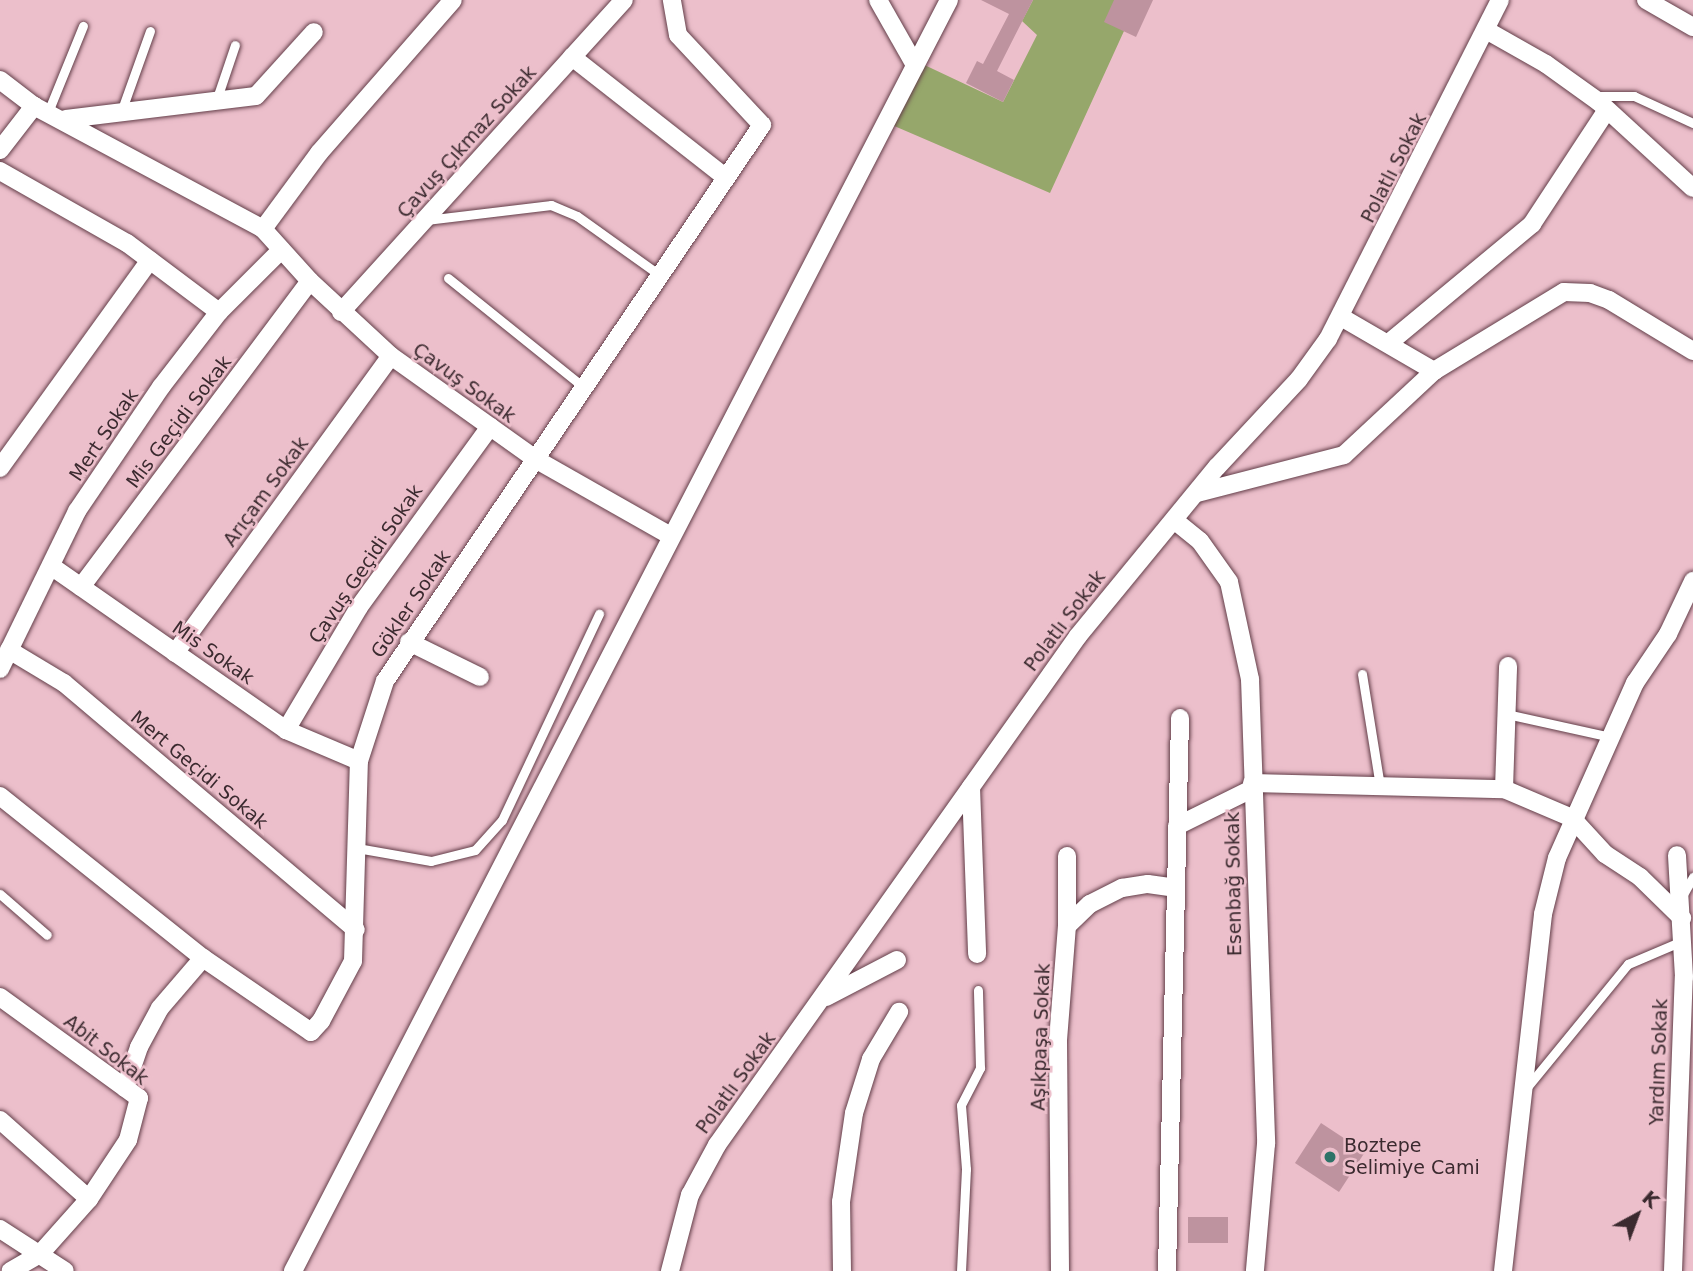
<!DOCTYPE html>
<meta charset="utf-8">
<style>
body{margin:0}
#map{position:relative;width:1693px;height:1271px;overflow:hidden;background:#ecbfcb;font-family:"DejaVu Sans",sans-serif}
div>[style]{position:absolute}
[style*='--x']{left:calc(var(--x)*1px);top:calc(var(--y)*1px);width:calc(var(--w)*1px);rotate:calc(var(--a)*1deg)}
.green>*{inset:0;background:#96a76b}
.building>*{inset:0;background:#be939f}
.roads{filter:drop-shadow(0 0 2px #633e49) drop-shadow(0 0 2px #633e49)}
.lane>*{height:9px;margin:-4.5px;padding:0 4.5px;transform-origin:4.5px;border-radius:4.5px;background:#fff}
.street>*{height:18px;margin:-9px;padding:0 9px;transform-origin:9px;border-radius:9px;background:#fff}
.dots>*{width:19px;height:19px;translate:-50% -50%;box-sizing:border-box;border:4px solid #ecbfcb;border-radius:50%}
span{translate:-50% -50%;white-space:nowrap;text-align:center;line-height:1.15;-webkit-text-stroke:5px #ecbfcb;paint-order:stroke}
.street-label{font-size:19px;color:#3b2a2f}
.poi-label{font-size:19px;color:#3b2a2f}
.left{translate:0 -50%;text-align:left}
.north{position:absolute;left:1602px;top:1180px;width:70px;height:70px;-webkit-text-stroke:5px #ecbfcb;paint-order:stroke;rotate:41deg;font-size:19px;font-weight:700;line-height:28px;text-align:center;color:#3b2a2f}
.north::after{content:'';display:block;margin:auto;width:24px;height:32px;background:#3b2a2f;clip-path:polygon(50% 0,100% 100%,50% 72%,0 100%)}
</style>
<div id="map">
<div class="green">
<i style="clip-path:polygon(1033px 0,1114px 0,1124px 31px,1050px 193px,885px 122px,916px 61px,1003px 102px,1037px 35px,1022px 21px)"></i>
</div>
<div class="building">
<i style="clip-path:polygon(981px 0,1033px 0,997px 71px,1014px 80px,1003px 102px,966px 83px,977px 61px,983px 64px,1009px 14px)"></i>
<i style="clip-path:polygon(1114px 0,1153px 0,1136px 37px,1104px 22px)"></i>
<i style="clip-path:polygon(1321px 1123px,1365px 1152px,1339px 1192px,1295px 1163px)"></i>
<i style="clip-path:polygon(1188px 1217px,1228px 1217px,1228px 1243px,1188px 1243px)"></i>
</div>
<div class="roads">
<div class="lane">
<i style="--x:1596;--y:96;--w:38;--a:0"></i>
<i style="--x:1634;--y:96;--w:65;--a:24.6"></i>
<i style="--x:216;--y:101;--w:59;--a:-71.3"></i>
<i style="--x:48;--y:112;--w:93;--a:-67.9"></i>
<i style="--x:121;--y:112;--w:86;--a:-70.3"></i>
<i style="--x:426;--y:220;--w:126;--a:-6.8"></i>
<i style="--x:551;--y:205;--w:28;--a:23"></i>
<i style="--x:577;--y:216;--w:100;--a:35.6"></i>
<i style="--x:448;--y:278;--w:177;--a:38.8"></i>
<i style="--x:1362;--y:674;--w:113;--a:80.9"></i>
<i style="--x:1507;--y:714;--w:107;--a:12.5"></i>
<i style="--x:357;--y:848;--w:75;--a:10"></i>
<i style="--x:431;--y:861;--w:45;--a:-14"></i>
<i style="--x:475;--y:850;--w:40;--a:-48"></i>
<i style="--x:502;--y:820;--w:228;--a:-64.8"></i>
<i style="--x:0;--y:894;--w:62;--a:41.1"></i>
<i style="--x:1682;--y:896;--w:22;--a:-60"></i>
<i style="--x:1528;--y:1086;--w:158;--a:-50.7"></i>
<i style="--x:1628;--y:964;--w:59;--a:-23.1"></i>
<i style="--x:961;--y:1271;--w:102;--a:-87.2"></i>
<i style="--x:966;--y:1169;--w:64;--a:-94.5"></i>
<i style="--x:961;--y:1105;--w:42;--a:-62.8"></i>
<i style="--x:980;--y:1068;--w:78;--a:-91.5"></i>
</div>
<div class="street">
<i style="--x:878;--y:0;--w:75;--a:60.4"></i>
<i style="--x:1646;--y:0;--w:54;--a:29.9"></i>
<i style="--x:1486;--y:30;--w:69;--a:29.5"></i>
<i style="--x:1546;--y:64;--w:65;--a:35.6"></i>
<i style="--x:1599;--y:102;--w:127;--a:42.5"></i>
<i style="--x:572;--y:57;--w:194;--a:38.1"></i>
<i style="--x:0;--y:80;--w:43;--a:37.4"></i>
<i style="--x:34;--y:106;--w:260;--a:28.2"></i>
<i style="--x:263;--y:229;--w:70;--a:47.9"></i>
<i style="--x:310;--y:281;--w:110;--a:42.8"></i>
<i style="--x:391;--y:356;--w:179;--a:35.5"></i>
<i style="--x:537;--y:460;--w:152;--a:29.6"></i>
<i style="--x:66;--y:119;--w:191;--a:-6.9"></i>
<i style="--x:256;--y:96;--w:86;--a:-47.8"></i>
<i style="--x:0;--y:150;--w:56;--a:-52.3"></i>
<i style="--x:0;--y:171;--w:146;--a:29.6"></i>
<i style="--x:127;--y:243;--w:115;--a:36.9"></i>
<i style="--x:263;--y:229;--w:94;--a:-53.6"></i>
<i style="--x:319;--y:153;--w:203;--a:-48.8"></i>
<i style="--x:341;--y:312;--w:421;--a:-47.8"></i>
<i style="--x:1341;--y:317;--w:108;--a:30.1"></i>
<i style="--x:1390;--y:342;--w:185;--a:-39.7"></i>
<i style="--x:1532;--y:224;--w:136;--a:-56.7"></i>
<i style="--x:0;--y:468;--w:256;--a:-54.2"></i>
<i style="--x:1197;--y:493;--w:152;--a:-14.5"></i>
<i style="--x:1344;--y:455;--w:123;--a:-43"></i>
<i style="--x:1434;--y:371;--w:152;--a:-31.3"></i>
<i style="--x:1564;--y:292;--w:26;--a:2"></i>
<i style="--x:1590;--y:293;--w:20;--a:20"></i>
<i style="--x:1609;--y:300;--w:98;--a:31.3"></i>
<i style="--x:1174;--y:520;--w:33;--a:39"></i>
<i style="--x:1200;--y:541;--w:50;--a:54.7"></i>
<i style="--x:1229;--y:582;--w:99;--a:77.8"></i>
<i style="--x:1250;--y:679;--w:465;--a:88"></i>
<i style="--x:1266;--y:1144;--w:127;--a:95"></i>
<i style="--x:51;--y:566;--w:287;--a:34.9"></i>
<i style="--x:286;--y:730;--w:79;--a:23"></i>
<i style="--x:81;--y:587;--w:382;--a:-53.2"></i>
<i style="--x:409;--y:642;--w:79;--a:26.2"></i>
<i style="--x:9;--y:650;--w:64;--a:31"></i>
<i style="--x:64;--y:683;--w:382;--a:40.2"></i>
<i style="--x:175;--y:653;--w:367;--a:-54"></i>
<i style="--x:0;--y:669;--w:176;--a:-64"></i>
<i style="--x:77;--y:511;--w:150;--a:-55.9"></i>
<i style="--x:161;--y:387;--w:95;--a:-52.3"></i>
<i style="--x:219;--y:312;--w:88;--a:-45"></i>
<i style="--x:286;--y:730;--w:143;--a:-59.3"></i>
<i style="--x:359;--y:607;--w:223;--a:-54"></i>
<i style="--x:1252;--y:783;--w:252;--a:1.4"></i>
<i style="--x:1504;--y:789;--w:74;--a:23.1"></i>
<i style="--x:1572;--y:818;--w:49;--a:47.5"></i>
<i style="--x:1605;--y:854;--w:42;--a:33.3"></i>
<i style="--x:1640;--y:877;--w:59;--a:44.3"></i>
<i style="--x:971;--y:787;--w:167;--a:87.9"></i>
<i style="--x:1504;--y:789;--w:123;--a:-88.1"></i>
<i style="--x:0;--y:796;--w:260;--a:38.6"></i>
<i style="--x:203;--y:958;--w:131;--a:34.4"></i>
<i style="--x:311;--y:1032;--w:15;--a:-48"></i>
<i style="--x:321;--y:1021;--w:68;--a:-61.9"></i>
<i style="--x:353;--y:961;--w:200;--a:-88.3"></i>
<i style="--x:359;--y:761;--w:84;--a:-72"></i>
<i style="--x:385;--y:681;--w:672;--a:-55.86"></i>
<i style="--x:762;--y:125;--w:123;--a:-133"></i>
<i style="--x:678;--y:35;--w:36;--a:-100"></i>
<i style="--x:1177;--y:826;--w:84;--a:-26.3"></i>
<i style="--x:1067;--y:856;--w:70;--a:90"></i>
<i style="--x:0;--y:997;--w:172;--a:36"></i>
<i style="--x:139;--y:1098;--w:43;--a:104.7"></i>
<i style="--x:128;--y:1140;--w:71;--a:123.5"></i>
<i style="--x:89;--y:1199;--w:74;--a:131.7"></i>
<i style="--x:40;--y:1254;--w:34;--a:150"></i>
<i style="--x:826;--y:997;--w:80;--a:-27.5"></i>
<i style="--x:125;--y:1088;--w:43;--a:-71.1"></i>
<i style="--x:139;--y:1047;--w:44;--a:-61.7"></i>
<i style="--x:160;--y:1008;--w:66;--a:-49.3"></i>
<i style="--x:0;--y:1120;--w:119;--a:41.6"></i>
<i style="--x:0;--y:1229;--w:77;--a:32.9"></i>
<i style="--x:293;--y:1271;--w:1430;--a:-62.7"></i>
<i style="--x:670;--y:1271;--w:79;--a:-75.3"></i>
<i style="--x:690;--y:1195;--w:57;--a:-61.6"></i>
<i style="--x:717;--y:1145;--w:624;--a:-54.65"></i>
<i style="--x:1078;--y:636;--w:219;--a:-50.6"></i>
<i style="--x:1217;--y:467;--w:120;--a:-47"></i>
<i style="--x:1299;--y:379;--w:49;--a:-54.1"></i>
<i style="--x:1328;--y:339;--w:380;--a:-63.1"></i>
<i style="--x:842;--y:1271;--w:69;--a:-90.8"></i>
<i style="--x:841;--y:1202;--w:90;--a:-81.7"></i>
<i style="--x:854;--y:1113;--w:57;--a:-72.5"></i>
<i style="--x:871;--y:1059;--w:55;--a:-59.2"></i>
<i style="--x:1060;--y:1271;--w:231;--a:-90.5"></i>
<i style="--x:1058;--y:1040;--w:114;--a:-85.5"></i>
<i style="--x:1067;--y:926;--w:32;--a:-44"></i>
<i style="--x:1090;--y:904;--w:36;--a:-27"></i>
<i style="--x:1122;--y:888;--w:26;--a:-9"></i>
<i style="--x:1148;--y:884;--w:27;--a:8"></i>
<i style="--x:1167;--y:1271;--w:553;--a:-88.65"></i>
<i style="--x:1503;--y:1271;--w:359;--a:-83.6"></i>
<i style="--x:1543;--y:914;--w:58;--a:-76"></i>
<i style="--x:1557;--y:858;--w:192;--a:-66"></i>
<i style="--x:1635;--y:683;--w:59;--a:-56"></i>
<i style="--x:1668;--y:634;--w:59;--a:-64.7"></i>
<i style="--x:1673;--y:1271;--w:294;--a:-87.9"></i>
<i style="--x:1684;--y:977;--w:122;--a:-93.3"></i>
</div>
</div>
<div class="dots">
<i style="left:1330px;top:1157px;background:#2e7368"></i>
</div>
<div class="street-label">
<span style="left:467px;top:142px;rotate:-48deg">Çavuş Çıkmaz Sokak</span>
<span style="left:1394px;top:168px;rotate:-63deg">Polatlı Sokak</span>
<span style="left:464px;top:383px;rotate:36deg">Çavuş Sokak</span>
<span style="left:179px;top:422px;rotate:-53deg">Mis Geçidi Sokak</span>
<span style="left:104px;top:435px;rotate:-56deg">Mert Sokak</span>
<span style="left:266px;top:492px;rotate:-54deg">Arıçam Sokak</span>
<span style="left:366px;top:564px;rotate:-56deg">Çavuş Geçidi Sokak</span>
<span style="left:411px;top:604px;rotate:-56deg">Gökler Sokak</span>
<span style="left:1065px;top:621px;rotate:-53deg">Polatlı Sokak</span>
<span style="left:213px;top:653px;rotate:35deg">Mis Sokak</span>
<span style="left:199px;top:770px;rotate:40deg">Mert Geçidi Sokak</span>
<span style="left:1234px;top:884px;rotate:-91deg">Esenbağ Sokak</span>
<span style="left:1041px;top:1037px;rotate:-88deg">Aşıkpaşa Sokak</span>
<span style="left:106px;top:1050px;rotate:38deg">Abit Sokak</span>
<span style="left:1659px;top:1062px;rotate:-88deg">Yardım Sokak</span>
<span style="left:736px;top:1083px;rotate:-54deg">Polatlı Sokak</span>
</div>
<div class="poi-label">
<span class="left" style="left:1344px;top:1157px">Boztepe<br>Selimiye Cami</span>
</div>
<div class="north">K</div>
</div>
